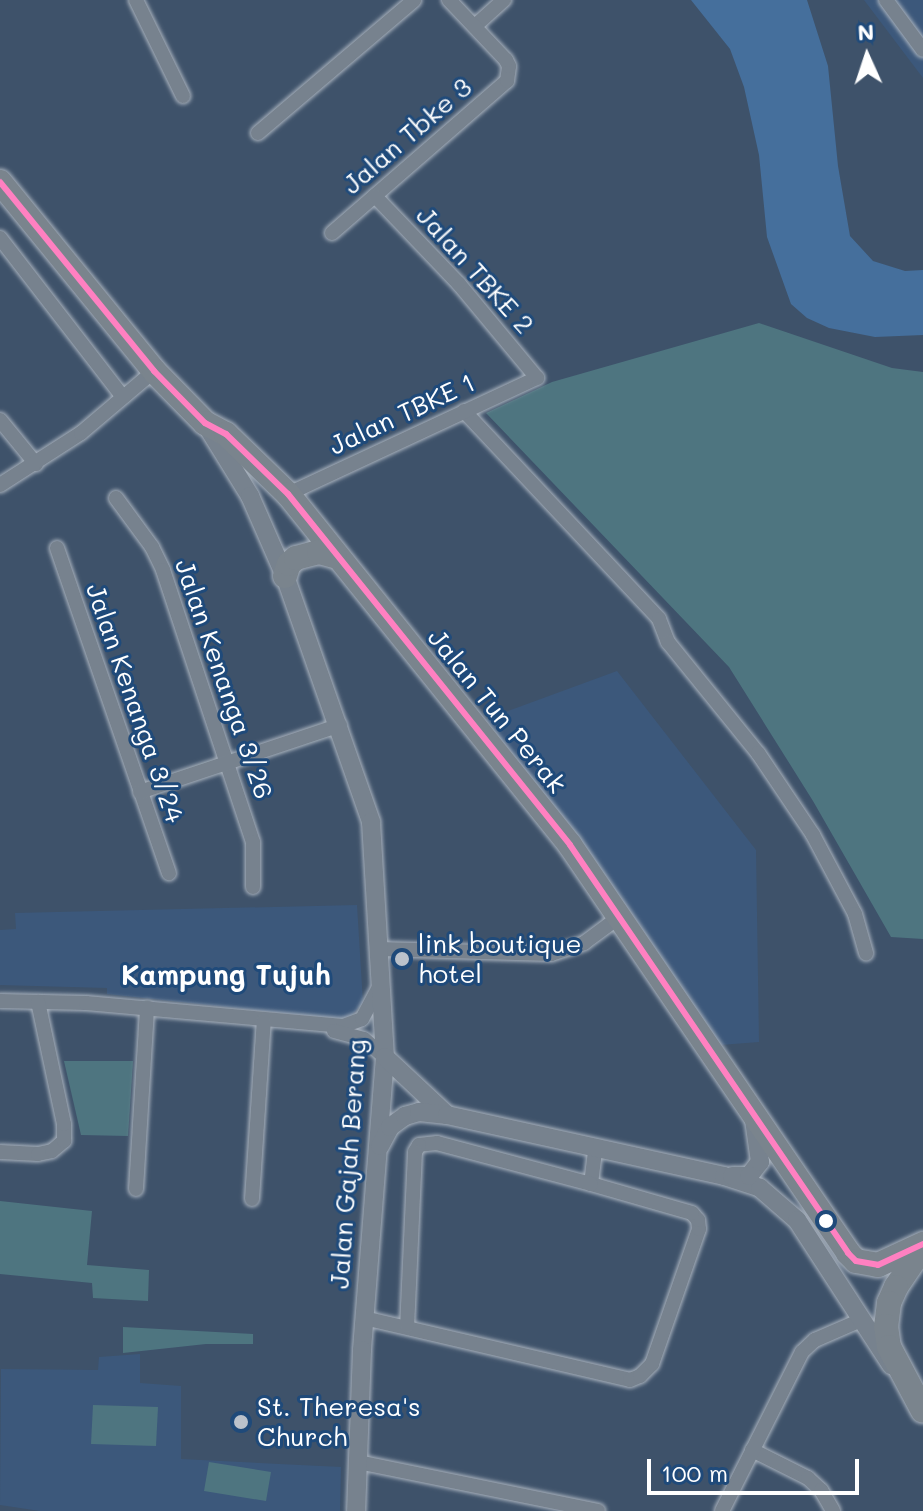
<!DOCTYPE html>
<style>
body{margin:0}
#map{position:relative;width:923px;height:1511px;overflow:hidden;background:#3e526a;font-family:Mali,sans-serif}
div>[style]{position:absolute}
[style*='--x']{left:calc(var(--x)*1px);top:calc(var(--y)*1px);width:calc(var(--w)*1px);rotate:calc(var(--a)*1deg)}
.built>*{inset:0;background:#3c587b}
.green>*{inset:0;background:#4e7580}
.water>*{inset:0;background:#456f9c}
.roads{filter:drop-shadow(0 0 2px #a8b1bc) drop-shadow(0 0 2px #a8b1bc)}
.minor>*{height:14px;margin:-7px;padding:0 7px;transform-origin:7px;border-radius:7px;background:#77828e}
.tertiary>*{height:18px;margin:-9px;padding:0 9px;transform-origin:9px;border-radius:9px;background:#77828e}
.primary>*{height:24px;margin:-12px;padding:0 12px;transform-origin:12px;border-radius:12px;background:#7a848d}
.bus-1>*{height:6px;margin:-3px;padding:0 3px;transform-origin:3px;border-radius:3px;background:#ff80c1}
.dots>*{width:22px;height:22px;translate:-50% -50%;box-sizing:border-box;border:4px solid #1f4a7a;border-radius:50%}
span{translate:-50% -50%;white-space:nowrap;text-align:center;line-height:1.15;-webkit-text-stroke:6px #1f4a7a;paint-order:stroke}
.street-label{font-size:26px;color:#fff}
.poi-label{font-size:26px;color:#fff}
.left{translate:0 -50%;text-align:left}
.neighbourhood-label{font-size:28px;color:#fff;font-weight:700}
.north{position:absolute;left:827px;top:16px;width:80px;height:80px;-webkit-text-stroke:6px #1f4a7a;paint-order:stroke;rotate:357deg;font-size:22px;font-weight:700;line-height:32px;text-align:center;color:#fff}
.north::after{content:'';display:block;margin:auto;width:28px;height:36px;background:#fff;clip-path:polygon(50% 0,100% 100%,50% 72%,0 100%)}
.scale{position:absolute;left:647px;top:1459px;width:212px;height:36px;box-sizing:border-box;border:4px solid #fff;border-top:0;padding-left:10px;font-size:24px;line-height:28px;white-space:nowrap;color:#fff;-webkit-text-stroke:6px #1f4a7a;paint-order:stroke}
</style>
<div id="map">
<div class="built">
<i style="clip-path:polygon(864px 0,923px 0,923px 78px)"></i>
<i style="clip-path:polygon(617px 671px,756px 850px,759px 1042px,720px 1045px,629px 910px,486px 719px)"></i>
<i style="clip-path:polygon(357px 905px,363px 1003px,347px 1020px,107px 994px,107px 988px,0 985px,0 930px,16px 929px,15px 913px)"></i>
<i style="clip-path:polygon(140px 1354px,140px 1383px,181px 1386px,181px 1459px,341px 1467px,340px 1511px,40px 1511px,0 1505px,1px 1369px,98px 1370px,99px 1357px)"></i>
</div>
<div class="green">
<i style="clip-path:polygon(759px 323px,892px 368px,923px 372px,923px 939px,891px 937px,813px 801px,729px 667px,486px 413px,552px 382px)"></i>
<i style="clip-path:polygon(64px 1061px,133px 1061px,128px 1136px,81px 1135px)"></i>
<i style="clip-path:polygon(0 1201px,92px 1211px,87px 1265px,149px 1270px,148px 1301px,93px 1298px,92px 1283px,0 1274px)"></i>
<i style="clip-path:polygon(123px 1327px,253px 1334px,253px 1344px,206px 1344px,123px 1353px)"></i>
<i style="clip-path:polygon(93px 1405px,158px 1407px,156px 1446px,91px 1444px)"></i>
<i style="clip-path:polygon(209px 1462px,271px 1472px,266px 1501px,204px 1491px)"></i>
</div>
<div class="water">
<i style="clip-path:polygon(691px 0,807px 0,828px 66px,838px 166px,850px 236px,873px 261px,905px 271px,923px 270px,923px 335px,875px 337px,829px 328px,807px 318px,791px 304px,767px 237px,759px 155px,744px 87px,730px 49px)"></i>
</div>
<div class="roads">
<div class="minor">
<i style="--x:136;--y:0;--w:107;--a:63.9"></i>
<i style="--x:886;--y:0;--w:62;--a:53.5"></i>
<i style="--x:476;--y:25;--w:38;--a:-42"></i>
<i style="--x:258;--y:133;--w:205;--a:-40.4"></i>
<i style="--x:332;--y:233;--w:232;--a:-41"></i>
<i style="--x:507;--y:81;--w:15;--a:-82"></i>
<i style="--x:509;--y:66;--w:7;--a:-117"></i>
<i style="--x:506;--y:60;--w:83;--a:-133.5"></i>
<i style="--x:0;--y:238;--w:201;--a:52.3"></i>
<i style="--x:464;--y:411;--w:285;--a:46.8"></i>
<i style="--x:659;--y:619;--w:25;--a:69"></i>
<i style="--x:668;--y:642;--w:143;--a:51"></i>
<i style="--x:758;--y:753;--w:99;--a:56.1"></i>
<i style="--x:813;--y:835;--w:89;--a:62"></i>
<i style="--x:855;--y:914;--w:41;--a:74.2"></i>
<i style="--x:0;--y:420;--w:57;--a:50.7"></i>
<i style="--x:0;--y:485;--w:96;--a:-32.7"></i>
<i style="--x:81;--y:433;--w:96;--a:-40.3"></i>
<i style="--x:288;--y:494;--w:275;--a:-25"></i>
<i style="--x:537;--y:378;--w:122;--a:-129.7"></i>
<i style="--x:459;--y:284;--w:122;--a:-133.7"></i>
<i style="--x:116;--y:498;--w:61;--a:53.7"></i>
<i style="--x:152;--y:547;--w:25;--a:64"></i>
<i style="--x:163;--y:570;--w:287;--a:71.7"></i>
<i style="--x:253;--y:842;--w:45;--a:90"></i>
<i style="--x:57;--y:548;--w:344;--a:71"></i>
<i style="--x:140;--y:792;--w:211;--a:-18.5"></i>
<i style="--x:379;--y:949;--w:172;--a:1.7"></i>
<i style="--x:551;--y:954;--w:35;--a:-18"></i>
<i style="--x:584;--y:943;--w:44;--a:-36.6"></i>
<i style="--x:0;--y:1001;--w:86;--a:1.3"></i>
<i style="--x:86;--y:1003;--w:258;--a:5.1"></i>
<i style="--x:343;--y:1026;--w:20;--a:-20"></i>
<i style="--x:362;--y:1019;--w:38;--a:-62"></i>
<i style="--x:334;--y:1031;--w:31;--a:15"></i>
<i style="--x:364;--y:1039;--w:28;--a:41"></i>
<i style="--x:0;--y:1152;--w:38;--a:3"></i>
<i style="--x:38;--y:1154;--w:14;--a:-12"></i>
<i style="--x:52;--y:1151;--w:16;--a:-40"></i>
<i style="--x:64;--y:1141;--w:17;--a:-90"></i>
<i style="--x:64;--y:1124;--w:125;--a:-102"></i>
<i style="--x:591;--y:1184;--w:38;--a:-83"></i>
<i style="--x:136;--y:1189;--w:182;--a:-86.5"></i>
<i style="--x:252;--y:1199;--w:179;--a:-86.2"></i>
<i style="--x:364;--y:1318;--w:273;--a:13.1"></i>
<i style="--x:630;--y:1380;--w:11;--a:-22"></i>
<i style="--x:640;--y:1376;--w:17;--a:-45"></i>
<i style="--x:652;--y:1364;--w:143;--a:-70.8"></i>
<i style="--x:699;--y:1229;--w:9;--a:-96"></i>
<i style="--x:698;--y:1220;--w:9;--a:-131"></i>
<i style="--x:692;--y:1213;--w:105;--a:-164"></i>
<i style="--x:591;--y:1184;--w:159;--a:-165.1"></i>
<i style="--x:437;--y:1143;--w:18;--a:174"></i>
<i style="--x:419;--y:1145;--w:8;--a:120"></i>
<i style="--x:415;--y:1152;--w:174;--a:92.6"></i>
<i style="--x:752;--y:1450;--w:63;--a:26.6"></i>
<i style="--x:808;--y:1478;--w:18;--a:43"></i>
<i style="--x:821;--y:1490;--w:24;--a:60"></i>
<i style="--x:358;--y:1462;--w:245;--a:11.5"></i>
<i style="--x:722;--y:1511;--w:178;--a:-63.3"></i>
<i style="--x:802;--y:1352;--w:18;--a:-43"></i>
<i style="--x:815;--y:1340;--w:50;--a:-23.5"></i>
</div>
<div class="tertiary">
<i style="--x:205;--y:423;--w:86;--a:58.3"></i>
<i style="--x:250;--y:496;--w:87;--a:66.4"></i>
<i style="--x:285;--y:576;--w:261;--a:70.7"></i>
<i style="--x:371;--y:822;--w:235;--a:86.6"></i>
<i style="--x:385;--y:1057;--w:294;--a:94.5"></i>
<i style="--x:362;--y:1350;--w:161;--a:92.1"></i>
<i style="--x:385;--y:1057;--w:85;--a:43.1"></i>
<i style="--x:380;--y:1146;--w:21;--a:-62"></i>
<i style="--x:390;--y:1127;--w:19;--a:-36"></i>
<i style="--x:405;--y:1116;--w:15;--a:-16"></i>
<i style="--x:419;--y:1112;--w:28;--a:6"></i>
<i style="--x:447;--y:1115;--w:284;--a:12.4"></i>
<i style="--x:724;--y:1176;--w:38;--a:18"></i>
<i style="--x:760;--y:1188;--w:49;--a:40.9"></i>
<i style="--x:797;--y:1220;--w:173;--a:57"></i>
<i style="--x:732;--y:1176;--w:17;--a:0"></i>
<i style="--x:749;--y:1176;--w:18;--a:-52"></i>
<i style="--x:760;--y:1162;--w:42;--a:-98.1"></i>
</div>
<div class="primary">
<i style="--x:0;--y:182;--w:244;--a:50.8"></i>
<i style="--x:154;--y:371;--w:73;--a:45.6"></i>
<i style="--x:205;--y:423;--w:24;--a:28"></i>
<i style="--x:226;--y:434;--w:86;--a:44.1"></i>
<i style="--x:288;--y:494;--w:450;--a:51.2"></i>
<i style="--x:570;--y:845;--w:494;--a:55.7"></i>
<i style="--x:848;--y:1253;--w:11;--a:45"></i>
<i style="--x:856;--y:1261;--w:22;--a:10"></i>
<i style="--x:878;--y:1265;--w:50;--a:-25"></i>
<i style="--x:285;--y:576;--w:13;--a:-72"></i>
<i style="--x:289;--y:564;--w:9;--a:-41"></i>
<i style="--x:296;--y:558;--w:24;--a:-15"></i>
<i style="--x:319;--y:552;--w:16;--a:15"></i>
<i style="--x:923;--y:1247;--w:48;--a:124"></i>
<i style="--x:896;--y:1287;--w:17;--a:114"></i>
<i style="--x:889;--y:1303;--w:23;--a:97"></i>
<i style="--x:886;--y:1326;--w:21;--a:82"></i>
<i style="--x:889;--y:1347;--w:72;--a:62"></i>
</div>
</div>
<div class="bus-1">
<i style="--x:0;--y:182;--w:244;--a:50.8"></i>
<i style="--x:154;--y:371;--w:73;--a:45.6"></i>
<i style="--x:205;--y:423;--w:24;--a:28"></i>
<i style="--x:226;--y:434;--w:86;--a:44.1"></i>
<i style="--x:288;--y:494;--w:450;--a:51.2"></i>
<i style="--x:570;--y:845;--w:494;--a:55.7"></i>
<i style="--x:848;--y:1253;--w:11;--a:45"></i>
<i style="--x:856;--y:1261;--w:22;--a:10"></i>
<i style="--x:878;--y:1265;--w:50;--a:-25"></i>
</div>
<div class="dots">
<i style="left:402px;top:959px;background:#bbc2cb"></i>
<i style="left:826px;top:1221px;background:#fff"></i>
<i style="left:241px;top:1422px;background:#bbc2cb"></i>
</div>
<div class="street-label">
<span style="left:407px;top:136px;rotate:-41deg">Jalan Tbke 3</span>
<span style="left:475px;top:270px;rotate:48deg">Jalan TBKE 2</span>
<span style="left:402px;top:414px;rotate:-25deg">Jalan TBKE 1</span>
<span style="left:224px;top:679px;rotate:71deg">Jalan Kenanga 3/26</span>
<span style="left:135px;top:703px;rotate:71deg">Jalan Kenanga 3/24</span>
<span style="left:497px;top:711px;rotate:51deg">Jalan Tun Perak</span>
<span style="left:348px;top:1164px;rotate:-86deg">Jalan Gajah Berang</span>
</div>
<div class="poi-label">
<span class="left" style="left:418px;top:959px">link boutique<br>hotel</span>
<span class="left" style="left:257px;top:1422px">St. Theresa's<br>Church</span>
</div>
<div class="neighbourhood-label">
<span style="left:226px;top:974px">Kampung Tujuh</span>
</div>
<div class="north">N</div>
<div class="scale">100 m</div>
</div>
